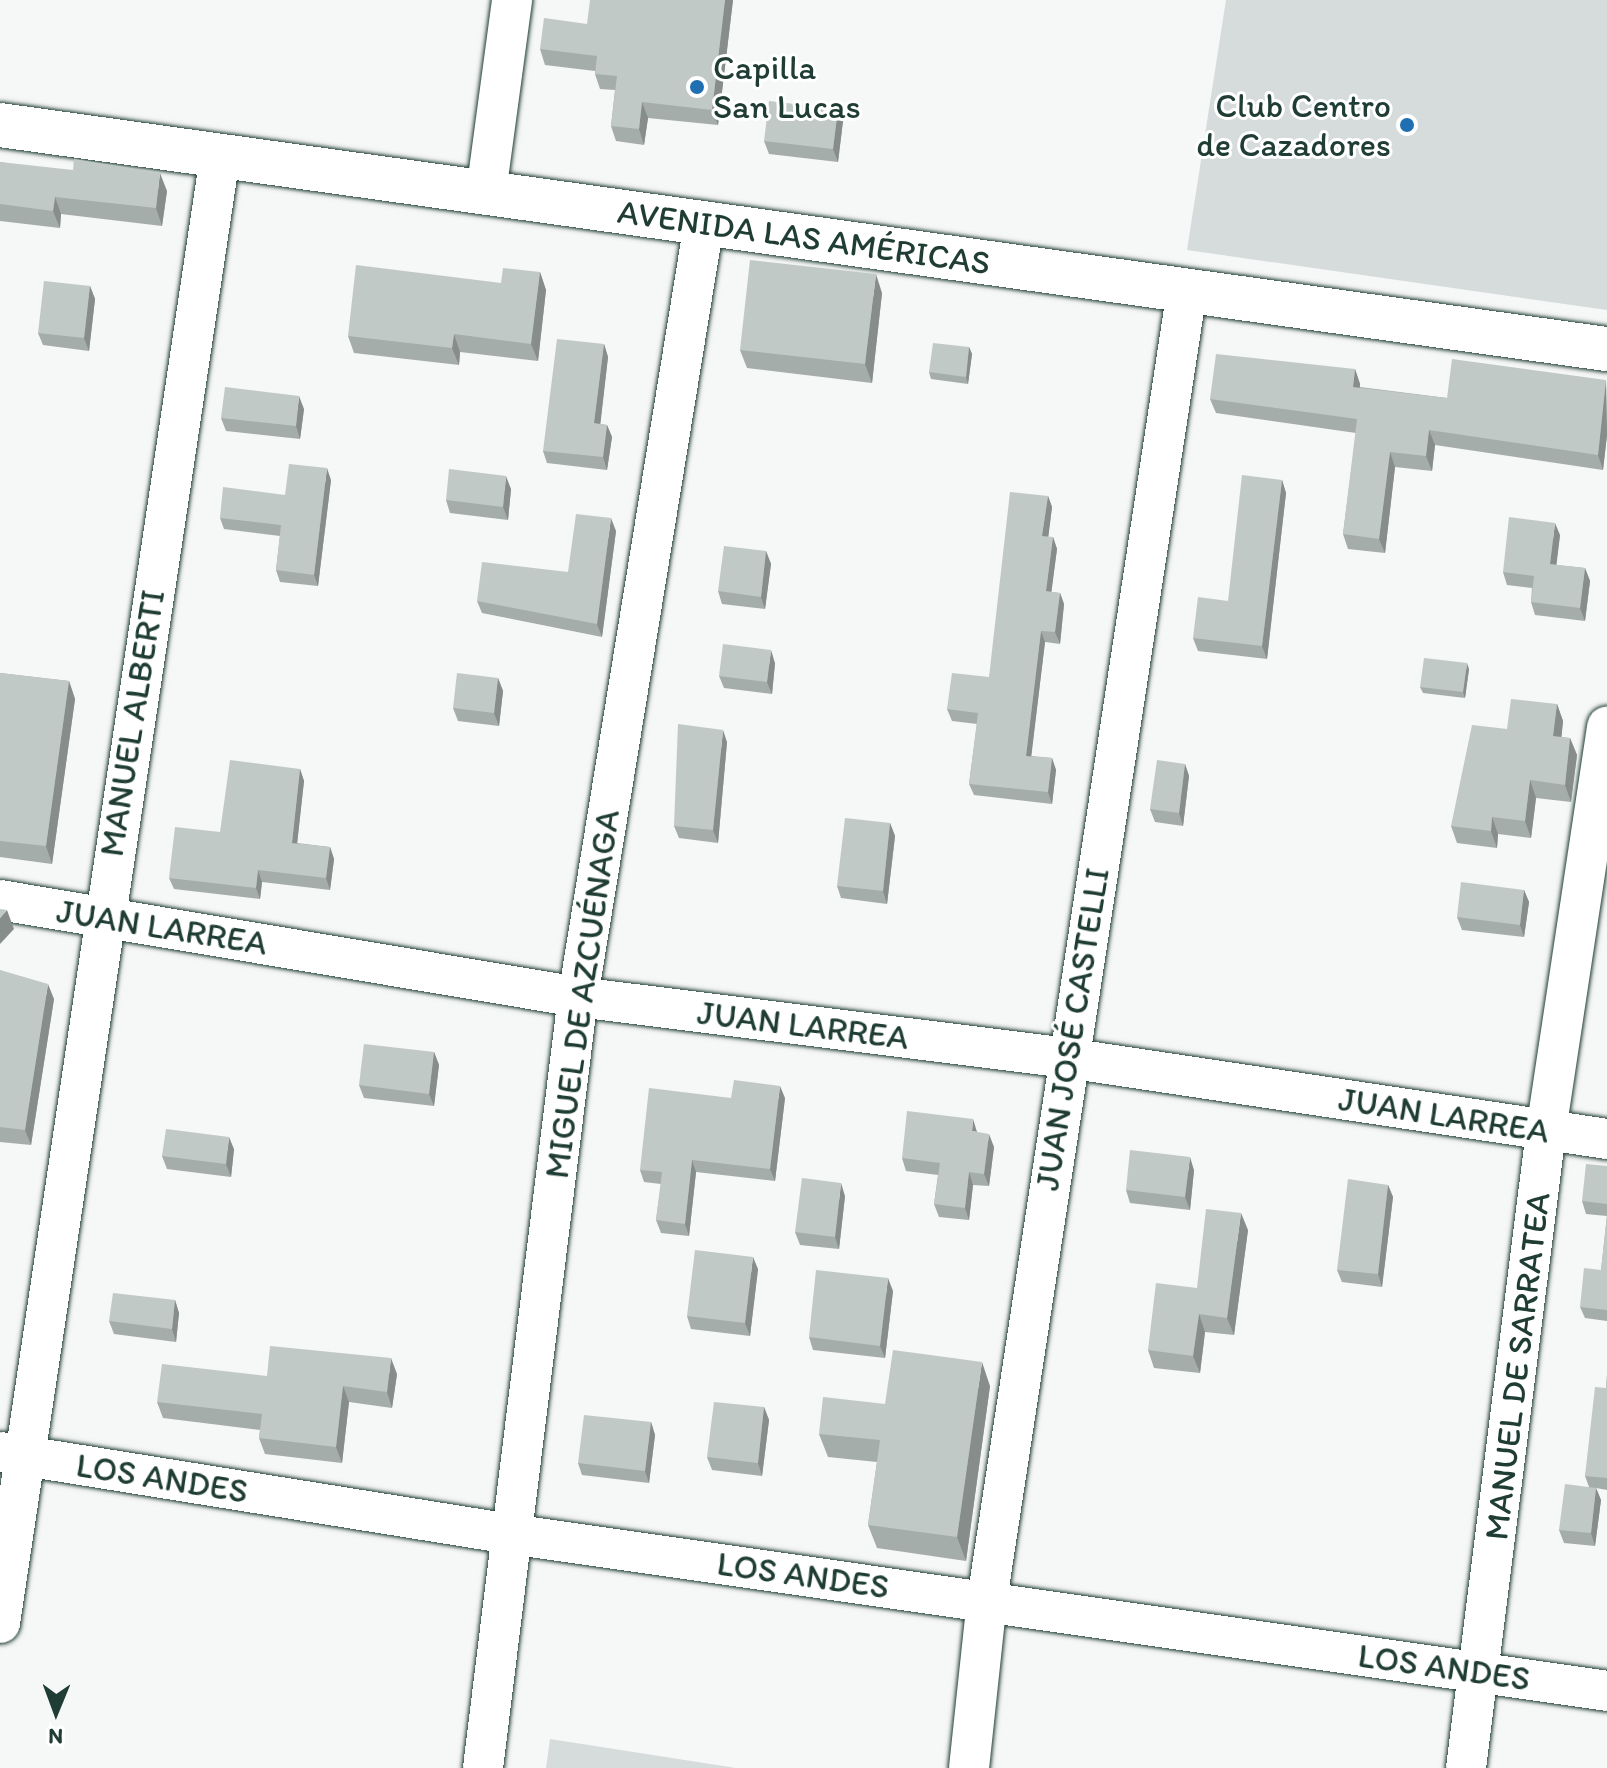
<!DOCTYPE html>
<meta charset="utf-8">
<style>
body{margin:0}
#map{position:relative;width:1607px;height:1768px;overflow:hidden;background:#f6f7f7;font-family:Itim,sans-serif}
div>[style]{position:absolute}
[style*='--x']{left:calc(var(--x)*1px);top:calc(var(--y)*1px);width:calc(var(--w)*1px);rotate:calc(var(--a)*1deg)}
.green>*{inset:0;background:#d6dcdb}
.roads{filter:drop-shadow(0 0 2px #1f3d34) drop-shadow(0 0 2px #1f3d34)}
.minor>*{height:40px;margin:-20px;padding:0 20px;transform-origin:20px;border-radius:20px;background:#fff}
.major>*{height:44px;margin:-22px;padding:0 22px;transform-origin:22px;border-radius:22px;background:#fff}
.wall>*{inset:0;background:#a5adaa}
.shaded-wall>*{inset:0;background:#868d8b}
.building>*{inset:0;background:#c0c9c6}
.dots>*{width:22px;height:22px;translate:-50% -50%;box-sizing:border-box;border:4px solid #fff;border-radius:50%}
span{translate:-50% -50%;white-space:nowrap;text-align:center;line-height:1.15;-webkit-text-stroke:6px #fff;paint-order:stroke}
.poi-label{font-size:34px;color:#1f3d34}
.left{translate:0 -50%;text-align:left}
.right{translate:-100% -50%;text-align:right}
.street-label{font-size:34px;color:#1f3d34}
.north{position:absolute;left:16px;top:1672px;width:80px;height:80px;-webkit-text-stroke:6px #fff;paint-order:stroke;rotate:181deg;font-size:22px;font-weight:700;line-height:32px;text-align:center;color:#1f3d34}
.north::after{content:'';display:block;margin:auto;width:28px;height:36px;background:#1f3d34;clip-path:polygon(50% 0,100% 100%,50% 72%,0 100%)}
</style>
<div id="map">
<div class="green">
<i style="clip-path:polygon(1226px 0,1607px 0,1607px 310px,1187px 250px)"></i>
<i style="clip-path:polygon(550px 1739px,736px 1768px,546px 1768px)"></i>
</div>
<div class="roads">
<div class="minor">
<i style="--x:486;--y:193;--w:195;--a:-82.3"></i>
<i style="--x:0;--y:900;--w:586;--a:9.53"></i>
<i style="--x:578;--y:997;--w:493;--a:7.1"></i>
<i style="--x:1067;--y:1058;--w:546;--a:8.53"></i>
<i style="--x:0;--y:1452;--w:517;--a:9.13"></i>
<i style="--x:510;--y:1534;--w:1108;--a:8.14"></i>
<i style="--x:0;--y:1623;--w:1483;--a:-81.47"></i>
<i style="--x:483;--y:1768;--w:777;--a:-82.98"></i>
<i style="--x:578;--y:997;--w:784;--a:-80.75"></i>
<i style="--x:969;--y:1768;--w:169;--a:-83.9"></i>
<i style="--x:987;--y:1600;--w:1325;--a:-81.32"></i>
<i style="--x:1466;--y:1768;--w:642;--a:-82.84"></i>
<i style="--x:1546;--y:1131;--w:409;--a:-81.4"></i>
</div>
<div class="major">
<i style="--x:0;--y:125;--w:1623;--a:7.94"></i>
</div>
</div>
<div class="wall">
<i style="clip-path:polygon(733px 0,718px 125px,648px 118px,644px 145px,616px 141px,611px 126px,615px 90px,600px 89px,595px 74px,595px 71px,545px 65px,540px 49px,587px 24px)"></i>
<i style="clip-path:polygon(838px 109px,843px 121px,838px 162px,769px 154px,764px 141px)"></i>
<i style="clip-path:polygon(0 162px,167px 191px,162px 226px,61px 214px,60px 228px,0 221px)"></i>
<i style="clip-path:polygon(540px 272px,546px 290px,538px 361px,460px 352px,459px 365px,354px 353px,348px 336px,501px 283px)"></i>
<i style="clip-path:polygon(90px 286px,95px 299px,89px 351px,43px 345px,38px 333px)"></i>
<i style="clip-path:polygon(882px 293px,872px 383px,747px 368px,740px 350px)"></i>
<i style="clip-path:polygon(604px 344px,608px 357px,600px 424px,607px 425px,612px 437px,607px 470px,547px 463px,543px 451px)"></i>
<i style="clip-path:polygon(969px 347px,972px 354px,968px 384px,931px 379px,929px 372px)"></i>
<i style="clip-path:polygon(1355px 369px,1360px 384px,1360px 387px,1447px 398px,1606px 380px,1607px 435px,1603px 470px,1435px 445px,1432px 471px,1395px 467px,1385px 553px,1348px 549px,1343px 534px,1356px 433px,1216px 413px,1210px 399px)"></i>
<i style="clip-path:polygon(304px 409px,300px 439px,226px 431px,221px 418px)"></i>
<i style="clip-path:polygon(331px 480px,318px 586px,280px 582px,276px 570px,280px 536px,224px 529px,220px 518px)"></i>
<i style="clip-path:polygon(1282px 480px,1286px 493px,1267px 659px,1198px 651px,1193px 638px,1228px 601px)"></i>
<i style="clip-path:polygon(511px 489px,508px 520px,450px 513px,446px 500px)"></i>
<i style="clip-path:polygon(1048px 496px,1052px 507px,1048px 537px,1053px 537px,1057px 549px,1051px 592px,1060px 593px,1064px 604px,1060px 644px,1045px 642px,1031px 756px,1052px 758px,1056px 770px,1052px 804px,974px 795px,969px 784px,977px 724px,952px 721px,947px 709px,989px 677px)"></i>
<i style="clip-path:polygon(616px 531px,602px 637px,482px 613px,477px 601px,568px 572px)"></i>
<i style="clip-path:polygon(1560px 535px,1556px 565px,1585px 568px,1590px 581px,1585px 621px,1535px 615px,1531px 602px,1532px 588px,1507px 585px,1503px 572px)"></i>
<i style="clip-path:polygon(766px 551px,771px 564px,765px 609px,722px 604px,718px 591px)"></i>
<i style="clip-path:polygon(775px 663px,772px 694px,724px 688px,719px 676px)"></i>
<i style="clip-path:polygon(1469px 669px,1465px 698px,1423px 693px,1420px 687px)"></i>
<i style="clip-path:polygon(0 673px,69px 681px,75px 699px,52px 864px,0 857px)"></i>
<i style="clip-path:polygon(498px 678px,503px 691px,499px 726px,458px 721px,453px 708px)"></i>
<i style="clip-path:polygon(1557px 704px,1563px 721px,1561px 737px,1570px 738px,1577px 755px,1571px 802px,1536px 798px,1531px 838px,1498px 834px,1497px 848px,1457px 843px,1451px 826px,1507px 729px)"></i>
<i style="clip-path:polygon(727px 742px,718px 843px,679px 838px,674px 826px)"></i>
<i style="clip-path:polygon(1185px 764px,1189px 776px,1183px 826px,1155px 822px,1150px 809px)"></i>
<i style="clip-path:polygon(300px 769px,304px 781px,297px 843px,330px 847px,334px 859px,330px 890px,262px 882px,260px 899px,174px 889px,169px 878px,220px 832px)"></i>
<i style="clip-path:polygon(890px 823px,895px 836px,887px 904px,841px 898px,837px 886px)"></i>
<i style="clip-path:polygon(1524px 890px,1529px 902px,1524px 937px,1462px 930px,1457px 917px)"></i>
<i style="clip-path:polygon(0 970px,54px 999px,31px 1145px,0 1142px)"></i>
<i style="clip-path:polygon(434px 1052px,439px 1065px,434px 1106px,364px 1098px,359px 1085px)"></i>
<i style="clip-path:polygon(731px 1098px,785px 1098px,775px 1181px,696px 1172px,689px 1236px,661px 1233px,656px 1220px,661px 1184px,644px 1182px,640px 1170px)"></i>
<i style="clip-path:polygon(977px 1132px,994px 1147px,989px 1186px,973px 1185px,969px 1220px,939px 1217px,934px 1204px,938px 1175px,906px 1171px,902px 1158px)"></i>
<i style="clip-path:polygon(234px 1149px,231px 1177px,167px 1169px,162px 1156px)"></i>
<i style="clip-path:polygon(1607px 1166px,1607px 1321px,1585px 1318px,1580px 1307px,1601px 1270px,1607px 1216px,1586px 1214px,1582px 1201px)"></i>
<i style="clip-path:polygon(1194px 1170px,1190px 1210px,1130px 1203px,1126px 1190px)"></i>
<i style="clip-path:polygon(1388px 1185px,1393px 1197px,1382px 1287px,1342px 1282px,1337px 1270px)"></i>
<i style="clip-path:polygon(845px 1196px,839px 1249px,800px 1245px,795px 1232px)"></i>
<i style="clip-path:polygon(1248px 1230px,1234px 1335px,1205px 1332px,1200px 1373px,1154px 1368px,1148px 1350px,1197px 1288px)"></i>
<i style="clip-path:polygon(758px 1269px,750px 1336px,691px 1329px,687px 1316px)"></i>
<i style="clip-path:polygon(893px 1291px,885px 1358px,813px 1350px,809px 1337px)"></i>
<i style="clip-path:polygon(175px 1300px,179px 1313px,176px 1342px,114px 1334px,109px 1321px)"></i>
<i style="clip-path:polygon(397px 1374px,392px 1408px,349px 1402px,342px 1463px,265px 1454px,259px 1438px,260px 1430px,163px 1418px,157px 1402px,267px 1376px)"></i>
<i style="clip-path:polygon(1607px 1375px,1607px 1490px,1596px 1488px,1601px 1500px,1595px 1546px,1564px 1543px,1559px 1530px,1589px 1487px,1585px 1476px,1606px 1388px)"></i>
<i style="clip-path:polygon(990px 1386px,966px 1561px,877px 1548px,868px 1525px,877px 1462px,828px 1457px,819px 1434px,885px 1404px)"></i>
<i style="clip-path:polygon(764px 1407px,769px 1420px,762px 1476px,712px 1470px,707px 1457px)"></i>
<i style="clip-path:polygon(651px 1422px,655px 1435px,649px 1483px,582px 1475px,578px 1463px)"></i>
</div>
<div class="shaded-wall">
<i style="clip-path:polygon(725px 0,733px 0,718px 125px,712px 110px)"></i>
<i style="clip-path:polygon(642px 102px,648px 118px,644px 145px,639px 129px)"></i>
<i style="clip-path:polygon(838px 109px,843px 121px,838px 162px,833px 149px)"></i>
<i style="clip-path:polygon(160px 173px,167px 191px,162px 226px,156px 208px)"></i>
<i style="clip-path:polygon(55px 197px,61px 214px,60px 228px,53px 211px)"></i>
<i style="clip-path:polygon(540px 272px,546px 290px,538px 361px,531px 344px)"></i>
<i style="clip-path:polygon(876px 274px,882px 293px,872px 383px,865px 364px)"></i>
<i style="clip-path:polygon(90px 286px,95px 299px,89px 351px,84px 338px)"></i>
<i style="clip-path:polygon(454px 334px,460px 352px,459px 365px,452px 348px)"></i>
<i style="clip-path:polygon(604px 344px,608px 357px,599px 436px,594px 423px)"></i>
<i style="clip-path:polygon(969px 347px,972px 354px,968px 384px,966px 377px)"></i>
<i style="clip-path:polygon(1355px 369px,1360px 384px,1358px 401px,1353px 387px)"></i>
<i style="clip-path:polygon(1606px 380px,1607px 435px,1603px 470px,1598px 455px)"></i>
<i style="clip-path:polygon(299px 396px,304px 409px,300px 439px,296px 426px)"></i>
<i style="clip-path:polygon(607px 425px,612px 437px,607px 470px,603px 457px)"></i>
<i style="clip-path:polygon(1429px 430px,1435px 445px,1432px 471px,1426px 456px)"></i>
<i style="clip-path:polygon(1390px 452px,1395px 467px,1385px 553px,1379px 539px)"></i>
<i style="clip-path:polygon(327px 468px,331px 480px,318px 586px,314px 575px)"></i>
<i style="clip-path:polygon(506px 476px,511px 489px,508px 520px,503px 507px)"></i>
<i style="clip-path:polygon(1282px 480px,1286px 493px,1267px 659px,1262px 646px)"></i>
<i style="clip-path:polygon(1048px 496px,1052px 507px,1047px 548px,1042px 536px)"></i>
<i style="clip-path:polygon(611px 518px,616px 531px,602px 637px,597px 624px)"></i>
<i style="clip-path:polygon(1555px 523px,1560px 535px,1555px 577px,1550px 564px)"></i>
<i style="clip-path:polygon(1053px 537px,1057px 549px,1050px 603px,1046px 591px)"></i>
<i style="clip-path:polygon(766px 551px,771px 564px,765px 609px,761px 597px)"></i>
<i style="clip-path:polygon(1585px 568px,1590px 581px,1585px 621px,1580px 608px)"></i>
<i style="clip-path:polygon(1060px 593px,1064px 604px,1060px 644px,1055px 632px)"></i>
<i style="clip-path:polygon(1041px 631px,1045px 642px,1030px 767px,1026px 756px)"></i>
<i style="clip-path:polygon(771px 650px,775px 663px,772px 694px,767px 682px)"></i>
<i style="clip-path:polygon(1467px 663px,1469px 669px,1465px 698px,1463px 692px)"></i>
<i style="clip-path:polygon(498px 678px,503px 691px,499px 726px,494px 713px)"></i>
<i style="clip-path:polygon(69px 681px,75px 699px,52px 864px,46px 846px)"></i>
<i style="clip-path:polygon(1557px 704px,1563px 721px,1560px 753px,1553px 736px)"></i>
<i style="clip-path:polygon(723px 730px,727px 742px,718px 843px,713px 830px)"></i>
<i style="clip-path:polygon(1570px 738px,1577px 755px,1571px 802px,1565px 785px)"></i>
<i style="clip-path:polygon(1052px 758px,1056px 770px,1052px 804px,1048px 792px)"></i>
<i style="clip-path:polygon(1185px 764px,1189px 776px,1183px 826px,1179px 813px)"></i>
<i style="clip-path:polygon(300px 769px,304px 781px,296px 854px,292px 843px)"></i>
<i style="clip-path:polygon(1530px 780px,1536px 798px,1531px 838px,1525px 821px)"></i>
<i style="clip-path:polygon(1492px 817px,1498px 834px,1497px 848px,1491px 831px)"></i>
<i style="clip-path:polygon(890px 823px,895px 836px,887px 904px,883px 891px)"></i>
<i style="clip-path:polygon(330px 847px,334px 859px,330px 890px,326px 878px)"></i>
<i style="clip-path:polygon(258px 870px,262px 882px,260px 899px,256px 888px)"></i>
<i style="clip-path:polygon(1524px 890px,1529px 902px,1524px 937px,1520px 925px)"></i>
<i style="clip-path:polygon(7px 910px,14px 929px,0 944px,0 918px)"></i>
<i style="clip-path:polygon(48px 984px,54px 999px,31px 1145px,25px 1130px)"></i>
<i style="clip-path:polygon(434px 1052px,439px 1065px,434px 1106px,429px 1094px)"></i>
<i style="clip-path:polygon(780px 1086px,785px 1098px,775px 1181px,770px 1169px)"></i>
<i style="clip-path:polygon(973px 1119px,977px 1132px,972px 1131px)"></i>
<i style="clip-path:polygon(989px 1134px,994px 1147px,989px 1186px,984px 1174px)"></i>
<i style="clip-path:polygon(229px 1137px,234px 1149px,231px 1177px,226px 1164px)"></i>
<i style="clip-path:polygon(1190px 1157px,1194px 1170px,1190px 1210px,1185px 1197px)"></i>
<i style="clip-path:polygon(692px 1160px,696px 1172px,689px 1236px,685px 1224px)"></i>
<i style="clip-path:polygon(969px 1172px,973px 1185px,969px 1220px,965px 1208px)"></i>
<i style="clip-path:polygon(841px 1183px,845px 1196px,839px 1249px,835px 1237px)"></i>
<i style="clip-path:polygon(1388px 1185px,1393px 1197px,1382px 1287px,1378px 1274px)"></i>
<i style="clip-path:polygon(1241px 1213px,1248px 1230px,1234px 1335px,1227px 1318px)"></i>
<i style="clip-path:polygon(753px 1257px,758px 1269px,750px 1336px,745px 1323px)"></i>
<i style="clip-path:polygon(888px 1278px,893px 1291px,885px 1358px,880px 1346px)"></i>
<i style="clip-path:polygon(175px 1300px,179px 1313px,176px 1342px,172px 1329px)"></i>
<i style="clip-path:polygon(1199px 1314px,1205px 1332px,1200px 1373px,1193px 1356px)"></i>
<i style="clip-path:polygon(391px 1358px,397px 1374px,392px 1408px,387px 1392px)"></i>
<i style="clip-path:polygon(982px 1362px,990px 1386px,966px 1561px,957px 1537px)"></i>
<i style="clip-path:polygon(343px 1386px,349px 1402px,342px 1463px,336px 1447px)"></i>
<i style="clip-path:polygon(764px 1407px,769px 1420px,762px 1476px,758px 1463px)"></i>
<i style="clip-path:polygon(651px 1422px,655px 1435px,649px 1483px,645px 1471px)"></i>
<i style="clip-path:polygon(1596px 1488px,1601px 1500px,1595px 1546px,1591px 1533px)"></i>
</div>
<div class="building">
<i style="clip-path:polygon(590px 0,725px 0,712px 110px,642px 102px,639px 129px,611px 126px,617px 76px,595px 74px,597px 56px,540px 49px,544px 18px,587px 24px)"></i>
<i style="clip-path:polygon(769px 101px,838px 109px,833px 149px,764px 141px)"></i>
<i style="clip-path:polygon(74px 159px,160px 173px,156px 208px,55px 197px,53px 211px,0 204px,0 162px,73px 170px)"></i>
<i style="clip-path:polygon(750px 260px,876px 274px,865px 364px,740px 350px)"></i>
<i style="clip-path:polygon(356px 265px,501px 283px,503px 268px,540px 272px,531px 344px,454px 334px,452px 348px,348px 336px)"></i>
<i style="clip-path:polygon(44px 281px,90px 286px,84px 338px,38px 333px)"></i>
<i style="clip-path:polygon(557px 339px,604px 344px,594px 423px,607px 425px,603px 457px,543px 451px)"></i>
<i style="clip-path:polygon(933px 343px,969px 347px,966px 377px,929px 372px)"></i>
<i style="clip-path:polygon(1216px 354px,1355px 369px,1353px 387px,1447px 398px,1452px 359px,1606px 380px,1598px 455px,1429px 430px,1426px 456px,1390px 452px,1379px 539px,1343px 534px,1357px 419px,1210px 399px)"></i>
<i style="clip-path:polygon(225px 387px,299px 396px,296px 426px,221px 418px)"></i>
<i style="clip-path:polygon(289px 464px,327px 468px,314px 575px,276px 570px,281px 525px,220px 518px,223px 487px,285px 495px)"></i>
<i style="clip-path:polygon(449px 469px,506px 476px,503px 507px,446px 500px)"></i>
<i style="clip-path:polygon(1242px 475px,1282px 480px,1262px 646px,1193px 638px,1198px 597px,1228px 601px)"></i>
<i style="clip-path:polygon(1010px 492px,1048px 496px,1042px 536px,1053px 537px,1046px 591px,1060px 593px,1055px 632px,1041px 631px,1026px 756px,1052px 758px,1048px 792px,969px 784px,978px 713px,947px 709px,952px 673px,989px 677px)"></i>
<i style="clip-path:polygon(576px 514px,611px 518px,597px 624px,477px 601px,482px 562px,568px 572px)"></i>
<i style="clip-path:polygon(1509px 517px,1555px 523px,1550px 564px,1585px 568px,1580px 608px,1531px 602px,1534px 576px,1503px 572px)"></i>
<i style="clip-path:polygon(724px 546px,766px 551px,761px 597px,718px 591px)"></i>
<i style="clip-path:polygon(723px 644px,771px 650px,767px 682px,719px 676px)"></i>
<i style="clip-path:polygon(1424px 658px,1467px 663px,1463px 692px,1420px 687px)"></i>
<i style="clip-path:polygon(0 673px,69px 681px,46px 846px,0 841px)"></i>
<i style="clip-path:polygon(457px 673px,498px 678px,494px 713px,453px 708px)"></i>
<i style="clip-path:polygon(1511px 699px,1557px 704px,1553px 736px,1570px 738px,1565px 785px,1530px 780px,1525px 821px,1492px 817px,1491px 831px,1451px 826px,1472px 725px,1507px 729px)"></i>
<i style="clip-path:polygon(678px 724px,723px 730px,713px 830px,674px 826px)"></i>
<i style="clip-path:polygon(230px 760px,300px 769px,292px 843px,330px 847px,326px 878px,258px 870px,256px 888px,169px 878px,175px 827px,220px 832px)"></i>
<i style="clip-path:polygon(1157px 760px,1185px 764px,1179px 813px,1150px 809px)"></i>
<i style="clip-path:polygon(845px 818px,890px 823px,883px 891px,837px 886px)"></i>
<i style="clip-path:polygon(1461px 882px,1524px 890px,1520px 925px,1457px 917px)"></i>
<i style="clip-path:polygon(0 909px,7px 910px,0 918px)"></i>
<i style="clip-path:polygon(0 970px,48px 984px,25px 1130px,0 1127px)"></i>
<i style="clip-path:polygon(364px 1044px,434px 1052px,429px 1094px,359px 1085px)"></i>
<i style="clip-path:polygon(734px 1080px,780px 1086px,770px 1169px,692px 1160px,685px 1224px,656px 1220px,662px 1172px,640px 1170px,649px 1088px,731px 1098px)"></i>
<i style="clip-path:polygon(907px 1111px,973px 1119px,972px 1131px,989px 1134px,984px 1174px,969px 1172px,965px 1208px,934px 1204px,940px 1163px,902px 1158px)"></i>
<i style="clip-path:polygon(166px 1129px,229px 1137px,226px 1164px,162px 1156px)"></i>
<i style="clip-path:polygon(1130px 1150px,1190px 1157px,1185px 1197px,1126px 1190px)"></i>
<i style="clip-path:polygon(1586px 1164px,1607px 1166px,1607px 1204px,1582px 1201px)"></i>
<i style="clip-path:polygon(802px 1178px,841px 1183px,835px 1237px,795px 1232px)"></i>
<i style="clip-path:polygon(1348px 1179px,1388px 1185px,1378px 1274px,1337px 1270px)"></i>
<i style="clip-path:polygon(1206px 1209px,1241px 1213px,1227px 1318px,1199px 1314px,1193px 1356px,1148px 1350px,1156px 1283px,1197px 1288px)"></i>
<i style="clip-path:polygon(1607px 1214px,1607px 1310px,1580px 1307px,1584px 1268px,1601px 1270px)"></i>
<i style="clip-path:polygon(695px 1250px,753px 1257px,745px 1323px,687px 1316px)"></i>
<i style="clip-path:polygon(816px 1270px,888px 1278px,880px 1346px,809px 1337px)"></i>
<i style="clip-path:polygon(113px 1293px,175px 1300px,172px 1329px,109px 1321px)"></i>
<i style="clip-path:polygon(270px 1346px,391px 1358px,387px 1392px,343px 1386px,336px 1447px,259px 1438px,262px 1414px,157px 1402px,162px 1364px,267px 1376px)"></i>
<i style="clip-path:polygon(893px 1350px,982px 1362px,957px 1537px,868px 1525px,880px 1440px,819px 1434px,823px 1397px,885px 1404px)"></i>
<i style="clip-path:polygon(1607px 1375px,1607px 1478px,1585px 1476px,1595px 1387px,1606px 1388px)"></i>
<i style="clip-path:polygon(714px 1402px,764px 1407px,758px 1463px,707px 1457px)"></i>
<i style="clip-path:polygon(584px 1415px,651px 1422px,645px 1471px,578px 1463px)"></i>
<i style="clip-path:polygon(1565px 1484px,1596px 1488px,1591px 1533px,1559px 1530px)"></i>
</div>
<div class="dots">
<i style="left:697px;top:87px;background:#1f6fb2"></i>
<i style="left:1407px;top:125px;background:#1f6fb2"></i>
</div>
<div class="poi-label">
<span class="left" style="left:713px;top:87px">Capilla<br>San Lucas</span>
<span class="right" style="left:1391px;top:125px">Club Centro<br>de Cazadores</span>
</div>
<div class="street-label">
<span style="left:804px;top:237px;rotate:8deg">AVENIDA LAS AMÉRICAS</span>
<span style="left:132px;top:723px;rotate:-81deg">MANUEL ALBERTI</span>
<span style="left:162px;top:927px;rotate:9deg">JUAN LARREA</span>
<span style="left:582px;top:994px;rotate:-82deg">MIGUEL DE AZCUÉNAGA</span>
<span style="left:803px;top:1025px;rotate:7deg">JUAN LARREA</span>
<span style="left:1072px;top:1029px;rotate:-81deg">JUAN JOSÉ CASTELLI</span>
<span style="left:1444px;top:1115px;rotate:9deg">JUAN LARREA</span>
<span style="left:1517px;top:1366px;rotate:-83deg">MANUEL DE SARRATEA</span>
<span style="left:162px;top:1478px;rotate:9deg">LOS ANDES</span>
<span style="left:803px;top:1575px;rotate:8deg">LOS ANDES</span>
<span style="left:1444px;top:1667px;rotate:8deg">LOS ANDES</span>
</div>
<div class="north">N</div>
</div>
